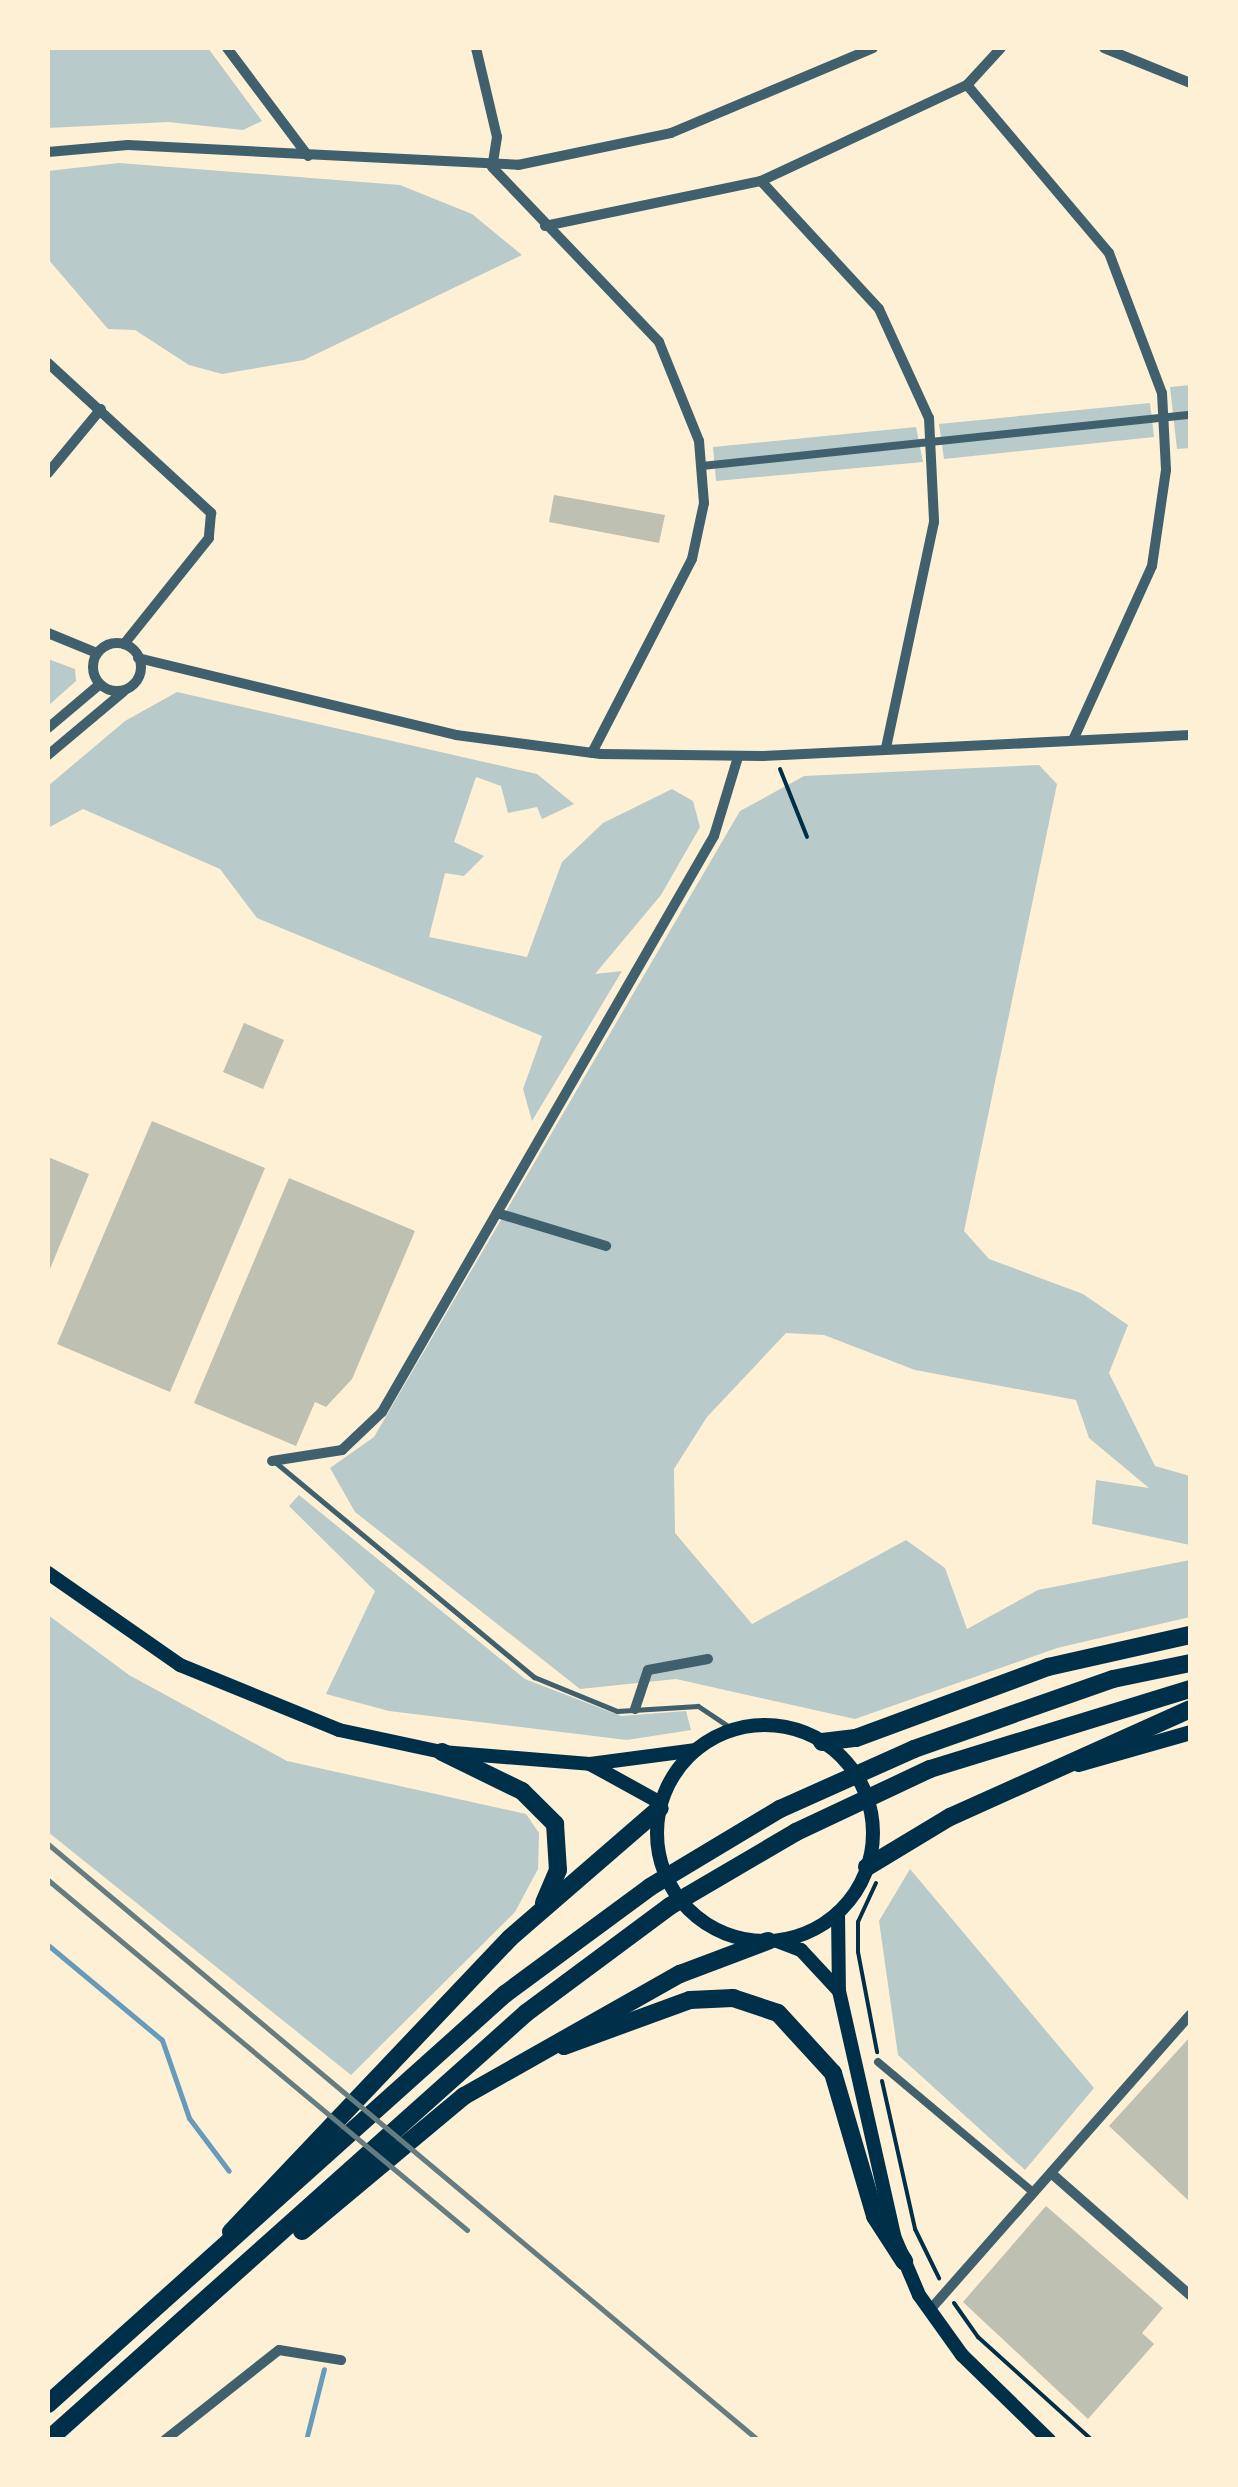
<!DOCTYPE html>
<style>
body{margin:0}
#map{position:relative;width:1238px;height:2487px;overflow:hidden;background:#fdf0d5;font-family:Georgia,serif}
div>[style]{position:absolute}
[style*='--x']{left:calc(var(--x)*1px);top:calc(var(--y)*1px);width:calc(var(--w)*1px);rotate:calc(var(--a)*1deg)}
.green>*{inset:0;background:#b9caca}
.stream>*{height:5px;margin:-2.5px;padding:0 2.5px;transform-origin:2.5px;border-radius:2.5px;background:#669bbc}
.building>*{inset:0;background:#bec0b2}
.path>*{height:4px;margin:-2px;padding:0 2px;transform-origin:2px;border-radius:2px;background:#003049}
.service>*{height:5px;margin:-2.5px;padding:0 2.5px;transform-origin:2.5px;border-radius:2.5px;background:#3f606c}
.pedestrian>*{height:8px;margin:-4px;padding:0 4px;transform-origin:4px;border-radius:4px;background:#3f606c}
.minor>*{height:10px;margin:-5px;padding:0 5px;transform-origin:5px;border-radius:5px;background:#3f606c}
.minor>.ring{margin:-5px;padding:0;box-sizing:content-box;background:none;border:10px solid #3f606c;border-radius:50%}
.secondary>*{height:14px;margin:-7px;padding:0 7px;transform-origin:7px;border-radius:7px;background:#003049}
.secondary>.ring{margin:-7px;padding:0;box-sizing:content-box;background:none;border:14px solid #003049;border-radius:50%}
.primary>*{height:15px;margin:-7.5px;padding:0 7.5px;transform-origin:7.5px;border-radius:7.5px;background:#003049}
.trunk>*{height:18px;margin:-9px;padding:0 9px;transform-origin:9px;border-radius:9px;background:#003049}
.rail>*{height:5px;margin:-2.5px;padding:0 2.5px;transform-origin:2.5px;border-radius:2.5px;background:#657d81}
span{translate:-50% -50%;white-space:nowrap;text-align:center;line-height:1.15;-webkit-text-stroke:8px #fdf0d5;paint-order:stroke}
.frame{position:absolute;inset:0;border:50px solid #fdf0d5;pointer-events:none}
</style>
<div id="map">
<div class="green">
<i style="clip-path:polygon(48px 48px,208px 48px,262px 121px,243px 130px,168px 122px,48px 128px)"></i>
<i style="clip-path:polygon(119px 163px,400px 185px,472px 214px,522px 255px,304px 360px,222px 374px,189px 365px,135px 330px,108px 329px,48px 259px,48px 171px)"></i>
<i style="clip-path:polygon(1190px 385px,1190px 448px,1177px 449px,1170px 387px)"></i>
<i style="clip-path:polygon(1150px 403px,1154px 437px,944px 459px,939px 424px)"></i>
<i style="clip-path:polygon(916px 427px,923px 462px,716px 481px,713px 447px)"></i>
<i style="clip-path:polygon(48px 659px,75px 669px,76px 681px,48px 706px)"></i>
<i style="clip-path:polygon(177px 692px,537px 774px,574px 804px,542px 819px,537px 807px,508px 813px,501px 786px,476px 777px,454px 842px,484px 856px,464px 876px,445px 873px,429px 937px,527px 957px,562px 862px,603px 823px,672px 789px,693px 801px,700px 827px,661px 895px,595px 974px,622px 971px,532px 1121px,523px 1089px,542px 1036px,257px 918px,220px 869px,83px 809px,48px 828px,48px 786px,125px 721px)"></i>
<i style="clip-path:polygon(1039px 765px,1057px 784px,964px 1231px,989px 1259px,1083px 1294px,1128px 1325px,1109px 1373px,1155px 1466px,1190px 1476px,1190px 1545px,1092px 1524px,1096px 1480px,1149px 1488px,1089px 1438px,1076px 1400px,915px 1370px,824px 1335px,786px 1333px,707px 1417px,674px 1469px,675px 1533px,752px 1624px,906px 1540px,945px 1568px,967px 1629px,1038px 1590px,1190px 1560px,1190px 1617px,1057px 1648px,855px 1719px,676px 1679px,580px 1689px,355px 1512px,330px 1468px,374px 1437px,740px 811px,804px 776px)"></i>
<i style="clip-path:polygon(299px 1495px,525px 1679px,621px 1716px,686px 1711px,691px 1730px,627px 1740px,389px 1711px,326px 1694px,375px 1591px,289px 1506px)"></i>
<i style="clip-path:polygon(48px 1615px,129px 1675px,287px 1761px,526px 1814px,539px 1833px,538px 1869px,515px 1912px,351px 2075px,48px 1832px)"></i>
<i style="clip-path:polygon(910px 1869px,1094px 2088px,1025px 2170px,898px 2055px,879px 1921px)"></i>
</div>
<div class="stream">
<i style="--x:48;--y:1945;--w:148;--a:39.8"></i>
<i style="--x:162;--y:2040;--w:83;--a:70.9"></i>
<i style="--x:189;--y:2118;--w:66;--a:53"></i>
<i style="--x:306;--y:2440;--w:73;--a:-75.8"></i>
</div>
<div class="building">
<i style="clip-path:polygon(554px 495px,665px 515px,659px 543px,549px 522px)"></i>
<i style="clip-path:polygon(244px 1023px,284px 1040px,263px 1089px,223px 1072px)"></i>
<i style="clip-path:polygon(152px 1121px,265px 1168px,170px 1392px,57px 1344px)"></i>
<i style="clip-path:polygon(48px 1157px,89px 1174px,48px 1274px)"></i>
<i style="clip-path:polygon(289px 1178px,415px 1231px,352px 1379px,326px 1407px,315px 1402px,296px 1446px,194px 1403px)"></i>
<i style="clip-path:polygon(1190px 2037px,1190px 2202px,1109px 2126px)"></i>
<i style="clip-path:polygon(1046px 2206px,1163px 2308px,1142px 2333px,1154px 2344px,1088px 2419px,963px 2302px)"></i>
</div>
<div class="path">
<i style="--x:780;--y:769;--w:73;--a:68.3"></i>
<i style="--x:876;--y:1883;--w:43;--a:114.8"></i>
<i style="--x:858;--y:1922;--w:30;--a:90"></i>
<i style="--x:858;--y:1952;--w:102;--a:79.2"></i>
<i style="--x:882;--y:2081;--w:152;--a:77.4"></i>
<i style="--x:915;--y:2229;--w:55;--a:63.9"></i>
<i style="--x:954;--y:2303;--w:42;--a:54.8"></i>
<i style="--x:978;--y:2337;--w:154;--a:42.1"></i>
</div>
<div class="service">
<i style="--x:275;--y:1462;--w:337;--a:39.7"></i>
<i style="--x:534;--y:1677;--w:90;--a:22.3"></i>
<i style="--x:617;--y:1711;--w:81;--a:-3.5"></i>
<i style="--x:698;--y:1706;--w:43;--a:33.7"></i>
</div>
<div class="pedestrian">
<i style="--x:702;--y:466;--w:491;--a:-6"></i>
<i style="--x:878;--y:2062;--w:202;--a:40"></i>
</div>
<div class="minor">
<i style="--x:227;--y:48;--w:135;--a:53.1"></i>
<i style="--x:476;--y:48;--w:91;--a:76.7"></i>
<i style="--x:497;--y:137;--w:30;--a:99"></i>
<i style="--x:492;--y:167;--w:242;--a:46.3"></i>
<i style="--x:659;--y:342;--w:107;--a:68"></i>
<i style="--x:699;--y:441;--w:62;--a:85.4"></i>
<i style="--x:704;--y:503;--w:57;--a:102.1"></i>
<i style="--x:692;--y:559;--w:218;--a:117.3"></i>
<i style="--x:1104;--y:48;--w:93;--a:22.1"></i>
<i style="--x:967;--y:85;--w:220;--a:49.8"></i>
<i style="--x:1109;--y:253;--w:150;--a:69.3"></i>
<i style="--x:1162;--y:393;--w:77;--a:87"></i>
<i style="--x:1166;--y:470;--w:97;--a:98.3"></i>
<i style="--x:1152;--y:566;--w:189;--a:114.4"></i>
<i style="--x:48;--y:152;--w:80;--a:-5"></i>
<i style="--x:128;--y:145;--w:391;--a:2.9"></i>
<i style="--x:518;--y:165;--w:156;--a:-11.8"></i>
<i style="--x:671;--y:133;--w:219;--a:-22.8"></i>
<i style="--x:761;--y:181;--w:174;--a:47.3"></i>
<i style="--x:879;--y:309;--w:120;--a:65.4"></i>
<i style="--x:929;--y:418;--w:104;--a:87.2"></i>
<i style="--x:934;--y:522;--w:230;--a:102"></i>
<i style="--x:545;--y:226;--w:221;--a:-11.8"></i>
<i style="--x:761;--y:181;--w:227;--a:-25"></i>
<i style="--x:967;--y:85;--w:50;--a:-47.4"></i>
<i style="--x:48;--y:363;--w:222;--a:42.6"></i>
<i style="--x:211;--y:513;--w:25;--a:95"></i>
<i style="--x:209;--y:538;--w:136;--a:128.7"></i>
<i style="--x:48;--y:473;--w:83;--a:-50.4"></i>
<i style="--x:48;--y:633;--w:53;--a:22.2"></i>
<i class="ring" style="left:93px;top:643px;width:38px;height:38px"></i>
<i style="--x:138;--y:658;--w:327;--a:13.6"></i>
<i style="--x:456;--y:735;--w:146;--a:7.5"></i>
<i style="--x:601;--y:754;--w:162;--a:0.7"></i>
<i style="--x:763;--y:756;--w:428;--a:-2.8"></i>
<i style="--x:48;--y:728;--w:68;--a:-40.2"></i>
<i style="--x:48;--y:755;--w:98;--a:-40"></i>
<i style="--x:497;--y:1213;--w:114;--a:16.8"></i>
<i style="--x:272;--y:1461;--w:71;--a:-8.9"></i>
<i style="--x:342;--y:1450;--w:55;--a:-43.5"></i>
<i style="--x:382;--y:1412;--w:665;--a:-60.04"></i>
<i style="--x:714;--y:836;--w:83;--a:-73.1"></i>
<i style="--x:635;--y:1709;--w:41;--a:-71.6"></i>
<i style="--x:648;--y:1670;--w:61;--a:-10.4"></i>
<i style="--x:1051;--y:2173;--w:185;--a:41.3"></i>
<i style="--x:929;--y:2311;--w:395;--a:-48.6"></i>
<i style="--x:165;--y:2440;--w:145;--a:-38.3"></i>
<i style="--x:279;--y:2350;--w:63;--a:9.2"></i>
</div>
<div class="secondary">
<i style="--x:48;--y:1573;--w:161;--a:34.9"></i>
<i style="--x:180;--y:1665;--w:172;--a:22.2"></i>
<i style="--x:339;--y:1730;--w:105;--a:12.1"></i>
<i style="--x:442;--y:1752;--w:148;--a:4.6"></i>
<i style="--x:590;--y:1764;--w:107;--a:-7.5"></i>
<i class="ring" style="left:657px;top:1725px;width:202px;height:202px"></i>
<i style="--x:590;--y:1764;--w:81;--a:28.8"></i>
<i style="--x:838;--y:1913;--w:78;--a:89.3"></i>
<i style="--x:839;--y:1991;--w:251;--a:77.3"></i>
<i style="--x:894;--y:2236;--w:64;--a:67"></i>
<i style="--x:919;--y:2295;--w:74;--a:54.4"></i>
<i style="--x:962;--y:2355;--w:122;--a:44.3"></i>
<i style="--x:777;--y:1941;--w:26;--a:21"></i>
<i style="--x:801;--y:1950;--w:56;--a:47.2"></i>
</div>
<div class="primary">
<i style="--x:1078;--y:1764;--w:116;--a:-15.9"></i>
</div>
<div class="trunk">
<i style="--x:822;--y:1742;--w:34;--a:-7"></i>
<i style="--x:856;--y:1738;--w:205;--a:-20.3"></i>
<i style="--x:1048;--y:1667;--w:146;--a:-12.7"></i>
<i style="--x:442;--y:1752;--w:89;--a:26"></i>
<i style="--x:522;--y:1791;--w:47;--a:45"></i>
<i style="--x:555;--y:1824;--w:46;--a:86.3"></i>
<i style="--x:558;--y:1870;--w:36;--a:113"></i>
<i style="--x:867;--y:1867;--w:97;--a:-31.1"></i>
<i style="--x:950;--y:1817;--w:263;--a:-24.2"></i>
<i style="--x:564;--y:2046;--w:134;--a:-20.1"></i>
<i style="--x:690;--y:2000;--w:43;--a:-2.7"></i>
<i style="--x:733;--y:1998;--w:47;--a:18.4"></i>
<i style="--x:778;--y:2013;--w:81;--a:47.5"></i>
<i style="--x:833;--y:2073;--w:149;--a:73.6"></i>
<i style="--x:875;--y:2216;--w:54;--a:57.2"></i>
<i style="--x:302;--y:2231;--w:211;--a:-39.8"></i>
<i style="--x:464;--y:2096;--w:248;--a:-29.5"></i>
<i style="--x:680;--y:1974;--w:94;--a:-20.6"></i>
<i style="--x:231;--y:2232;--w:405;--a:-46.5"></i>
<i style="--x:510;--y:1938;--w:198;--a:-40.9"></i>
<i style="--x:48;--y:2404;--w:614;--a:-41.9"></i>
<i style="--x:505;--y:1994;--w:180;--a:-36.4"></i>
<i style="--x:650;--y:1887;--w:152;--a:-31"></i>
<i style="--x:780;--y:1809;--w:147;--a:-24.1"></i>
<i style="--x:914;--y:1749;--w:211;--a:-19.4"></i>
<i style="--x:1113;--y:1679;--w:79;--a:-11.7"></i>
<i style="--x:48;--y:2440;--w:641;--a:-41.77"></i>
<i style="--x:526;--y:2013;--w:179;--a:-36.6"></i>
<i style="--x:670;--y:1906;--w:146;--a:-30.4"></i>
<i style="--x:796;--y:1832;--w:148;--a:-25.2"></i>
<i style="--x:930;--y:1769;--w:272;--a:-17.1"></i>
</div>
<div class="rail">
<i style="--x:48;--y:1844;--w:927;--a:40.01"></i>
<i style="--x:48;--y:1880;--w:546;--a:39.87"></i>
</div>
<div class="frame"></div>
</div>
